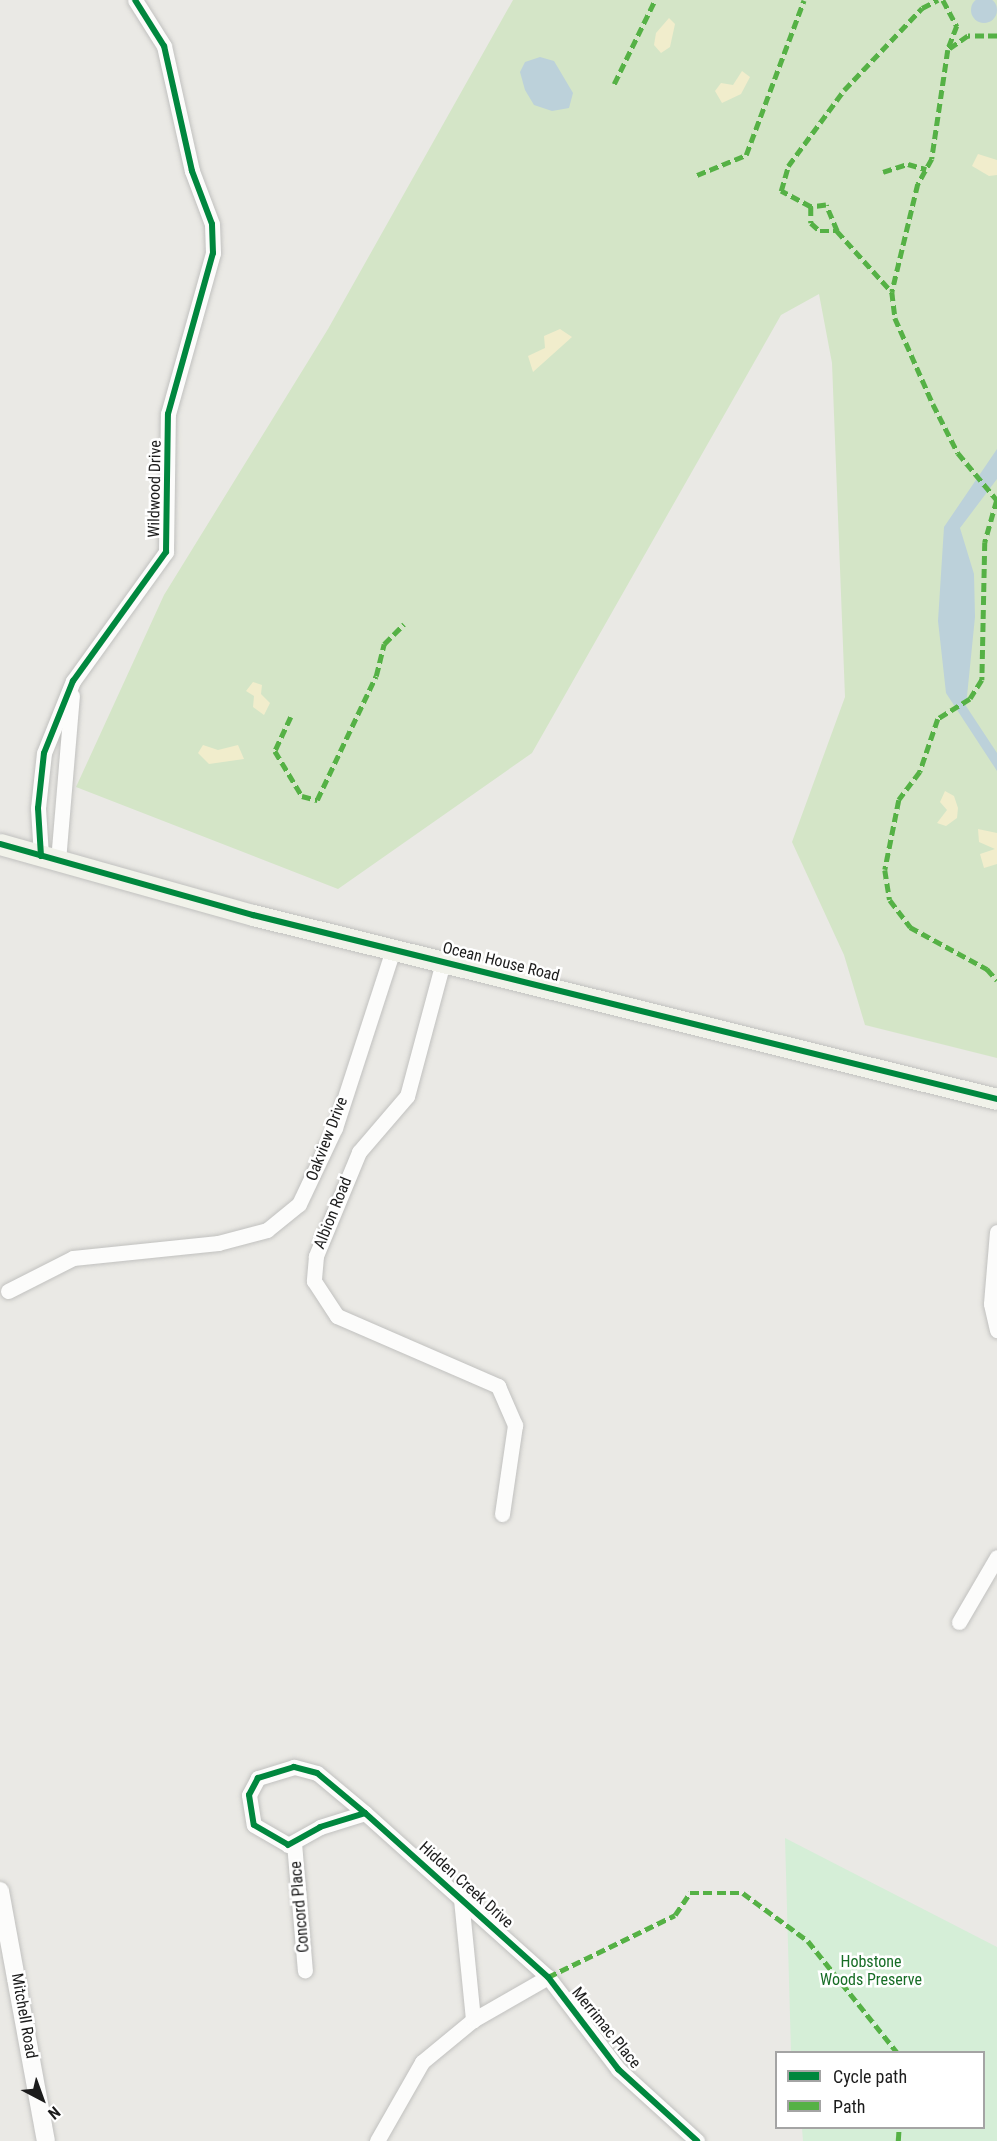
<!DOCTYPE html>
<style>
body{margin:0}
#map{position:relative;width:997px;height:2141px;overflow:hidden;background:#eae9e5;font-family:"Roboto Condensed",sans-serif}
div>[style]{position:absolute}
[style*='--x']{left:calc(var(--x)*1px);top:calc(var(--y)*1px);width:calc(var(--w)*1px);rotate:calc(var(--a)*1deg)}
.grass>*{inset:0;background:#d4e5c7}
.sand>*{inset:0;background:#f1edcc}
.park>*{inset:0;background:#d5eed7}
.water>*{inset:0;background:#bcd1da}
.round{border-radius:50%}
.roads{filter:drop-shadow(0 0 2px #c1c1bf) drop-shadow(0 0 2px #c1c1bf)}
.minor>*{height:15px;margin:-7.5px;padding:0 7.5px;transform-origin:7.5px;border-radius:7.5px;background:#fcfcfb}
.tertiary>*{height:18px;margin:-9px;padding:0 9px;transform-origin:9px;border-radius:9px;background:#fcfcfb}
.secondary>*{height:21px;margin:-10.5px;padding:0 10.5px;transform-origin:10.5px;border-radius:10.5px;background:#f1f2ea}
.quiet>*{height:4.5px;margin-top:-2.25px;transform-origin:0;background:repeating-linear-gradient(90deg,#55b145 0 9px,transparent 0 13.5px)}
.cycleway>*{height:6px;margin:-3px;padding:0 3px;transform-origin:3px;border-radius:3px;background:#00873e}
span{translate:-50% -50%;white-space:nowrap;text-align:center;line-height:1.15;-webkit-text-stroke:5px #fff;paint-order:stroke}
.street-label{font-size:16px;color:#1c1c1c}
.park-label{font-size:16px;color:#176d26}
.legend{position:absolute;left:775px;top:2051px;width:210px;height:78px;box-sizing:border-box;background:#fff;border:2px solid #a4a4a4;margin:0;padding:8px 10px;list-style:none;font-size:18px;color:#1c1c1c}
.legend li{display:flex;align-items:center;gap:12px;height:30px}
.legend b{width:30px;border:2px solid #a4a4a4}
.north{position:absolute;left:12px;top:2069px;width:60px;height:60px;-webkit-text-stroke:4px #fff;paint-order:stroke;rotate:139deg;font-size:16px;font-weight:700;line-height:24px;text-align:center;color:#1c1c1c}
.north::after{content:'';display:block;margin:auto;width:21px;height:27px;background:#1c1c1c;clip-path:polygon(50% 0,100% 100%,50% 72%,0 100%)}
</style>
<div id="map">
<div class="grass">
<i style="clip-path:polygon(513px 0,997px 0,997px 1058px,865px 1025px,844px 955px,792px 842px,845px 697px,832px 363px,819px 294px,781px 315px,532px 753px,338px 889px,76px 787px,164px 595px,328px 329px)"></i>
</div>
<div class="sand">
<i style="clip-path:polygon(669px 18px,675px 24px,670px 47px,661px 53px,654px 45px,656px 33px)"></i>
<i style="clip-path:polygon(742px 71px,750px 77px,741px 94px,722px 103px,715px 91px,721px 83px,733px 85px)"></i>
<i style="clip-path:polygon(978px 154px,997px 160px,997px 175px,989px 176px,972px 166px)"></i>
<i style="clip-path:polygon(560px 329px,572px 337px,533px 372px,528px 356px,545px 348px,544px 336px)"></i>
<i style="clip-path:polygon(253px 682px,262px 685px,261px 694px,270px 703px,264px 715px,253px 707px,254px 696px,246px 691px)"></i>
<i style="clip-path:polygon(203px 745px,218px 750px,238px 745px,244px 759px,209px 764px,198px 753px)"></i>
<i style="clip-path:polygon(945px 791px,954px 796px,958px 808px,957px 818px,946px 826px,937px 823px,947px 810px,940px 802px)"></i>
<i style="clip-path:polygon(978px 829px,997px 833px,997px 864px,984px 868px,980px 854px,995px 849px,979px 842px)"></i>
</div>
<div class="park">
<i style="clip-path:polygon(785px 1838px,997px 1947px,997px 2141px,803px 2141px,802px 2128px,984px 2128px,984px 2052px,791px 2052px)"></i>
</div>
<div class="water">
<i class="round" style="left:971px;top:-3px;width:26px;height:26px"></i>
<i style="clip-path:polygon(540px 57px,554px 61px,573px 93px,569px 108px,552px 111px,534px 105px,525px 90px,520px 72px,525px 62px)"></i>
<i style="clip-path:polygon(997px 449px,997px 479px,960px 528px,974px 574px,975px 617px,966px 706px,997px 753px,997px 771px,946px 693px,938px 621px,944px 527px)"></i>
</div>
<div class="roads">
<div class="minor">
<i style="--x:41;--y:856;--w:48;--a:-93.6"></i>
<i style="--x:38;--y:808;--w:55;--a:-83.8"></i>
<i style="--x:44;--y:753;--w:78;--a:-68.1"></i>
<i style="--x:73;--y:681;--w:159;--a:-54.2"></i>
<i style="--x:166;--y:552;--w:138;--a:-89.2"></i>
<i style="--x:168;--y:414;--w:167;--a:-74.4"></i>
<i style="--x:213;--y:253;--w:29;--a:-92"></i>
<i style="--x:212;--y:224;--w:57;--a:-110.7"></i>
<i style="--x:192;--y:171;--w:128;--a:-102.6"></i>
<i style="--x:164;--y:46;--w:54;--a:-122.2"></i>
<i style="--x:58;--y:861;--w:166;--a:-85.2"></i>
<i style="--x:443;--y:962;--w:139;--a:105"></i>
<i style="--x:407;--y:1096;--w:74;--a:130.6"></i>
<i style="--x:359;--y:1152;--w:113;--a:112.5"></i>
<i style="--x:316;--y:1256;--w:25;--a:95"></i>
<i style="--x:314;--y:1281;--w:42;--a:56.7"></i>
<i style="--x:337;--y:1316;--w:176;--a:23.5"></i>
<i style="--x:498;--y:1386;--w:43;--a:66.4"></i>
<i style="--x:515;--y:1425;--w:90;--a:98.3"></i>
<i style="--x:997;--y:1232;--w:72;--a:94.8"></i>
<i style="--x:991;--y:1304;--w:27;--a:77"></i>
<i style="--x:8;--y:1291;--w:73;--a:-26.9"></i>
<i style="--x:73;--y:1258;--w:146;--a:-5.9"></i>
<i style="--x:218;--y:1243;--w:51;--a:-14.9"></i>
<i style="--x:267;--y:1230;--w:41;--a:-39.1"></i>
<i style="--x:299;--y:1204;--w:84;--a:-64.7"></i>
<i style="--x:335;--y:1128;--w:188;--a:-72"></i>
<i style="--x:959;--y:1622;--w:75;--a:-59.7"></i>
<i style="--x:365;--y:1813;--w:62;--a:-140.2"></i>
<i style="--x:317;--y:1773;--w:24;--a:-165"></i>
<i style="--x:294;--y:1767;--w:38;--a:163"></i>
<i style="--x:258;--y:1778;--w:19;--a:118"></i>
<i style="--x:249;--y:1795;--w:30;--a:81"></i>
<i style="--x:254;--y:1825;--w:39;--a:30"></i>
<i style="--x:288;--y:1845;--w:37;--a:-29"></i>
<i style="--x:320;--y:1827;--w:47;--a:-17.3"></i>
<i style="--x:365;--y:1813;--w:246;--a:41.9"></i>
<i style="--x:548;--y:1977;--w:116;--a:52.7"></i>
<i style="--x:618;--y:2069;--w:107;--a:42.3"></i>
<i style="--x:294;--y:1843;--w:128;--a:85.1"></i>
<i style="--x:461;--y:1899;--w:122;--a:84.3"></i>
<i style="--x:377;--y:2141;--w:91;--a:-60.3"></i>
<i style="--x:422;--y:2062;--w:66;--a:-39.5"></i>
<i style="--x:473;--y:2020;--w:86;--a:-29.8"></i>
</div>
<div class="tertiary">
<i style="--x:0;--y:1891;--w:254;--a:79.6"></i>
</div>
<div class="secondary">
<i style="--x:0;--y:844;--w:263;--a:15.7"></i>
<i style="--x:253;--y:915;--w:766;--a:13.89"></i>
</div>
</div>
<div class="quiet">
<i style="--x:943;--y:0;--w:30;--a:62"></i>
<i style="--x:957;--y:26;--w:26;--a:111"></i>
<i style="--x:997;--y:36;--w:29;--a:180"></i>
<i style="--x:968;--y:36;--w:24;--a:145"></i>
<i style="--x:948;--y:50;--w:110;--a:98.4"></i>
<i style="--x:932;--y:159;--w:29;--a:119"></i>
<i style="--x:918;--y:184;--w:111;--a:103.5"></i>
<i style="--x:892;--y:292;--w:26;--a:83"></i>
<i style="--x:895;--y:318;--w:94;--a:66.2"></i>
<i style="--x:933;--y:404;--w:55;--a:63"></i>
<i style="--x:958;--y:453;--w:61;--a:50.3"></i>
<i style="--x:997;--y:500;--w:44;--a:105.9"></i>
<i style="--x:985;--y:542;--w:138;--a:91.2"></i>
<i style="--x:982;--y:680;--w:22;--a:122"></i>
<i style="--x:970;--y:699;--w:38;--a:148"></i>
<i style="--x:938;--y:719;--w:56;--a:108.8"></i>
<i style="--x:920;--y:772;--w:35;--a:127"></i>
<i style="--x:899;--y:800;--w:71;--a:101.3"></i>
<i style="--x:885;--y:870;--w:30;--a:81"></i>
<i style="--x:890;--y:900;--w:34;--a:53"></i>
<i style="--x:910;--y:927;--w:88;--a:28.6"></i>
<i style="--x:987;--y:969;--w:15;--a:48"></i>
<i style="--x:614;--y:84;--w:93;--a:-64"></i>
<i style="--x:883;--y:172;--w:26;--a:-18"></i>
<i style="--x:908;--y:164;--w:19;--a:16"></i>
<i style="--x:697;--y:175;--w:53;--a:-22.2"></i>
<i style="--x:746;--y:155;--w:165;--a:-69.5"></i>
<i style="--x:811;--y:207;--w:34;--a:-152"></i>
<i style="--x:781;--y:191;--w:26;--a:-74"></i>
<i style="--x:788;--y:166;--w:94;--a:-53.6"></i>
<i style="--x:844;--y:90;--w:113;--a:-46.4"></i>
<i style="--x:922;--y:8;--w:18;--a:-27"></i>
<i style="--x:837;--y:231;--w:28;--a:-113"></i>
<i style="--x:826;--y:205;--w:15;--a:172"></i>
<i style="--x:811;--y:207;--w:16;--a:90"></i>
<i style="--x:811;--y:223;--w:12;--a:42"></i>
<i style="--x:820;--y:231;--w:17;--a:0"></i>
<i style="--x:837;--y:231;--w:82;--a:48"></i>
<i style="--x:291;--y:717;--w:38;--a:115"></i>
<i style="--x:275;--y:751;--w:52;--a:59"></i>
<i style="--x:302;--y:796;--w:16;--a:15"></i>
<i style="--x:317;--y:800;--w:137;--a:-64.6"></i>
<i style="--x:376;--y:676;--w:33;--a:-76"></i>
<i style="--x:384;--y:644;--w:28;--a:-45"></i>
<i style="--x:548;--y:1977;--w:141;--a:-26"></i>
<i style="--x:675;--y:1915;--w:27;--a:-56"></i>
<i style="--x:690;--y:1893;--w:53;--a:0"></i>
<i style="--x:743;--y:1893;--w:81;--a:36.4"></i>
<i style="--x:808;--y:1941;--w:142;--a:51.3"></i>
<i style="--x:898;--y:2141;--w:13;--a:-86"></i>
</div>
<div class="cycleway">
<i style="--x:0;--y:844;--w:263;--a:15.7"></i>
<i style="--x:253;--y:915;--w:766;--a:13.89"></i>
<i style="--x:41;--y:856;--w:48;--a:-93.6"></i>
<i style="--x:38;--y:808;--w:55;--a:-83.8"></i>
<i style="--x:44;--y:753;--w:78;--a:-68.1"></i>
<i style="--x:73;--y:681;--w:159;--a:-54.2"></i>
<i style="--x:166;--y:552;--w:138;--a:-89.2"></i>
<i style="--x:168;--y:414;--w:167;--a:-74.4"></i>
<i style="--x:213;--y:253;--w:29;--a:-92"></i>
<i style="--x:212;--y:224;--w:57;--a:-110.7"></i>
<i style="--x:192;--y:171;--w:128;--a:-102.6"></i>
<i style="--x:164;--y:46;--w:54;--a:-122.2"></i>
<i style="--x:365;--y:1813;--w:62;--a:-140.2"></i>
<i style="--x:317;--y:1773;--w:24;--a:-165"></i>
<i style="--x:294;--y:1767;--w:38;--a:163"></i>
<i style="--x:258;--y:1778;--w:19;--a:118"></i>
<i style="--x:249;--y:1795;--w:30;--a:81"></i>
<i style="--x:254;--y:1825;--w:39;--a:30"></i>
<i style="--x:288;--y:1845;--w:37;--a:-29"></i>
<i style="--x:320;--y:1827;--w:47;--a:-17.3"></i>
<i style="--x:365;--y:1813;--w:246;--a:41.9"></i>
<i style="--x:548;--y:1977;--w:116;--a:52.7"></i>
<i style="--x:618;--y:2069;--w:107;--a:42.3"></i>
</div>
<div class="street-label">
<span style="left:155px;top:489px;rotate:-89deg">Wildwood Drive</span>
<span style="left:501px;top:962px;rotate:14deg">Ocean House Road</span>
<span style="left:327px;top:1139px;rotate:-69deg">Oakview Drive</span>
<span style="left:333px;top:1213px;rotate:-68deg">Albion Road</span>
<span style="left:466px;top:1885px;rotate:42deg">Hidden Creek Drive</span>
<span style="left:300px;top:1907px;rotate:-95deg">Concord Place</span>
<span style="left:24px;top:2016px;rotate:80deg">Mitchell Road</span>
<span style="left:606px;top:2028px;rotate:51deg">Merrimac Place</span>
</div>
<div class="park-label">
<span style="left:871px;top:1971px">Hobstone<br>Woods Preserve</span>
</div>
<ul class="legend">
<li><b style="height:8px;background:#00873e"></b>Cycle path</li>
<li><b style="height:8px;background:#55b145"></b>Path</li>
</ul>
<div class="north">N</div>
</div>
